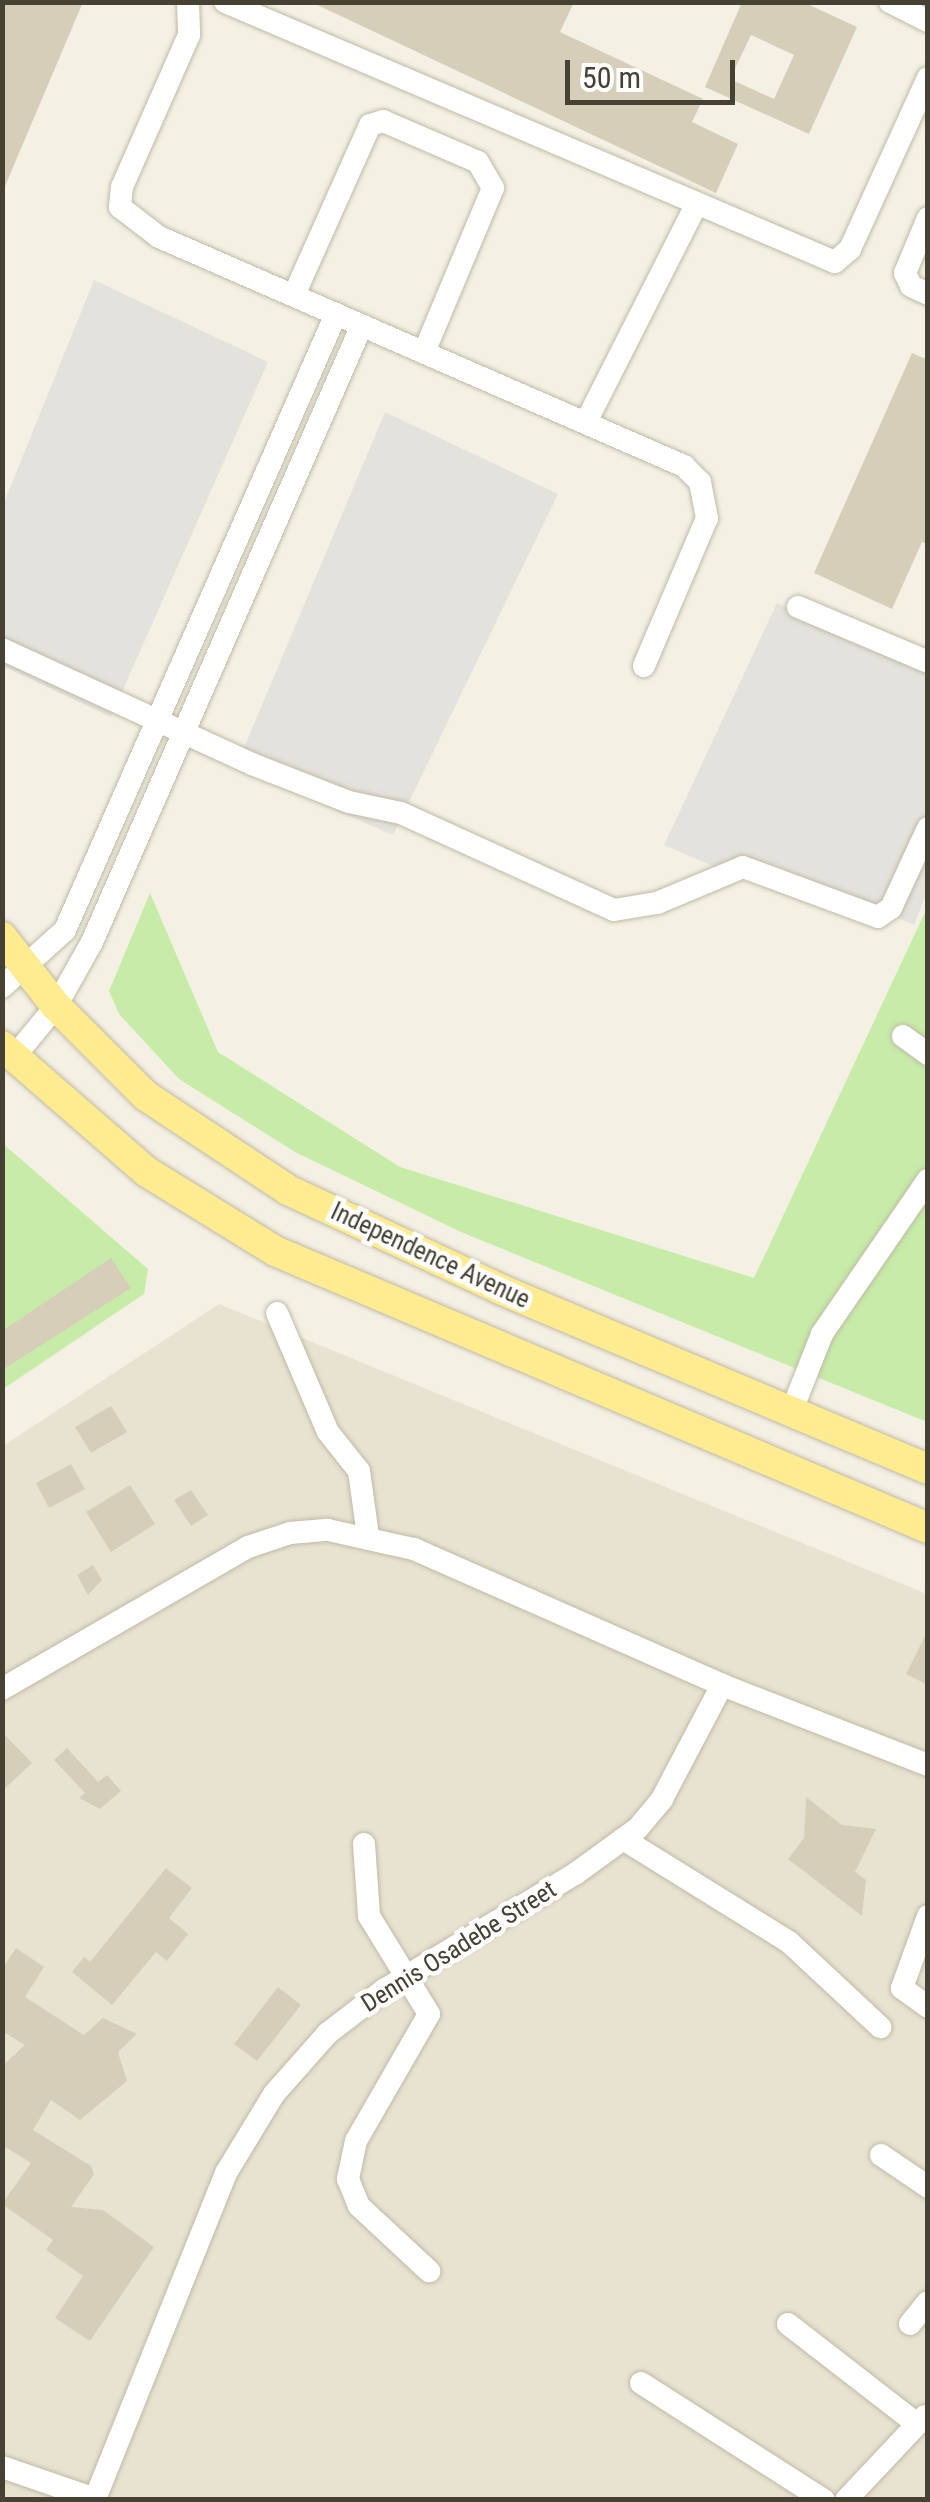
<!DOCTYPE html>
<style>
body{margin:0}
#map{position:relative;width:930px;height:2502px;overflow:hidden;background:#f4f1e4;font-family:"Roboto Condensed",sans-serif}
div>[style]{position:absolute}
[style*='--x']{left:calc(var(--x)*1px);top:calc(var(--y)*1px);width:calc(var(--w)*1px);rotate:calc(var(--a)*1deg)}
.residential>*{inset:0;background:#e8e3d1}
.green>*{inset:0;background:#c6eca8}
.parking>*{inset:0;background:#e4e2dd}
.building>*{inset:0;background:#d6ceb8}
.roads{filter:drop-shadow(0 0 2px #c0baa5) drop-shadow(0 0 2px #c0baa5)}
.minor>*{height:22px;margin:-11px;padding:0 11px;transform-origin:11px;border-radius:11px;background:#fff}
.major>*{height:30px;margin:-15px;padding:0 15px;transform-origin:15px;border-radius:15px;background:#ffec91}
span{translate:-50% -50%;white-space:nowrap;text-align:center;line-height:1.15;-webkit-text-stroke:9px #fff;paint-order:stroke}
.street-label{font-size:25px;color:#464133}
.frame{position:absolute;inset:0;border:5px solid #464133;pointer-events:none}
.scale{position:absolute;left:565px;top:60px;width:170px;height:45px;box-sizing:border-box;border:5px solid #464133;border-top:0;padding-left:12px;font-size:30px;line-height:35px;white-space:nowrap;color:#464133;-webkit-text-stroke:8px #fff;paint-order:stroke}
</style>
<div id="map">
<div class="residential">
<i style="clip-path:polygon(219px 1304px,927px 1594px,927px 2499px,3px 2500px,3px 1446px)"></i>
</div>
<div class="green">
<i style="clip-path:polygon(150px 893px,218px 1052px,400px 1167px,754px 1278px,927px 908px,927px 1422px,461px 1232px,295px 1152px,179px 1079px,119px 1014px,109px 991px)"></i>
<i style="clip-path:polygon(2px 1143px,148px 1269px,144px 1294px,3px 1389px)"></i>
</div>
<div class="parking">
<i style="clip-path:polygon(94px 280px,268px 362px,111px 717px,3px 666px,3px 505px)"></i>
<i style="clip-path:polygon(385px 412px,558px 494px,393px 835px,236px 767px)"></i>
<i style="clip-path:polygon(777px 603px,927px 671px,927px 892px,914px 925px,775px 865px,731px 874px,664px 845px)"></i>
</div>
<div class="building">
<i style="clip-path:polygon(2px 2px,83px 2px,3px 191px,2px 191px)"></i>
<i style="clip-path:polygon(311px 2px,574px 2px,560px 32px,703px 99px,692px 122px,738px 144px,716px 193px)"></i>
<i style="clip-path:polygon(evenodd,742px 2px,803px 2px,857px 27px,809px 134px,705px 87px,742px 2px,751px 35px,794px 55px,774px 99px,730px 79px,751px 35px)"></i>
<i style="clip-path:polygon(912px 353px,928px 360px,928px 545px,922px 542px,892px 609px,814px 573px)"></i>
<i style="clip-path:polygon(111px 1258px,131px 1288px,2px 1370px,2px 1331px)"></i>
<i style="clip-path:polygon(111px 1406px,127px 1432px,91px 1453px,75px 1427px)"></i>
<i style="clip-path:polygon(71px 1464px,85px 1489px,49px 1508px,36px 1483px)"></i>
<i style="clip-path:polygon(130px 1485px,155px 1524px,111px 1552px,86px 1512px)"></i>
<i style="clip-path:polygon(191px 1490px,208px 1515px,191px 1526px,174px 1500px)"></i>
<i style="clip-path:polygon(93px 1565px,102px 1580px,88px 1595px,77px 1575px)"></i>
<i style="clip-path:polygon(928px 1630px,928px 1685px,906px 1674px)"></i>
<i style="clip-path:polygon(2px 1732px,32px 1763px,2px 1791px)"></i>
<i style="clip-path:polygon(67px 1748px,98px 1782px,107px 1775px,121px 1791px,100px 1809px,79px 1798px,85px 1793px,54px 1760px)"></i>
<i style="clip-path:polygon(806px 1797px,842px 1825px,876px 1829px,855px 1872px,866px 1880px,862px 1916px,788px 1859px,804px 1838px)"></i>
<i style="clip-path:polygon(166px 1868px,192px 1888px,169px 1918px,188px 1934px,167px 1961px,156px 1952px,112px 2005px,72px 1972px,84px 1957px,90px 1962px)"></i>
<i style="clip-path:polygon(16px 1948px,44px 1967px,25px 1997px,84px 2035px,103px 2018px,137px 2034px,118px 2052px,127px 2081px,80px 2120px,51px 2100px,33px 2130px,91px 2166px,94px 2174px,71px 2207px,103px 2210px,154px 2247px,90px 2341px,55px 2318px,83px 2276px,46px 2250px,53px 2240px,2px 2204px,31px 2163px,2px 2145px,2px 2066px,25px 2045px,2px 2031px,2px 1969px)"></i>
<i style="clip-path:polygon(278px 1987px,301px 2005px,257px 2061px,234px 2044px)"></i>
</div>
<div class="roads">
<div class="minor">
<i style="--x:188;--y:2;--w:33;--a:88"></i>
<i style="--x:189;--y:35;--w:166;--a:113.8"></i>
<i style="--x:122;--y:187;--w:20;--a:96"></i>
<i style="--x:120;--y:207;--w:49;--a:37.6"></i>
<i style="--x:159;--y:237;--w:573;--a:23.57"></i>
<i style="--x:684;--y:466;--w:23;--a:45"></i>
<i style="--x:700;--y:482;--w:37;--a:79"></i>
<i style="--x:707;--y:518;--w:161;--a:113.1"></i>
<i style="--x:225;--y:2;--w:663;--a:23.09"></i>
<i style="--x:835;--y:262;--w:20;--a:-41"></i>
<i style="--x:850;--y:249;--w:188;--a:-65.5"></i>
<i style="--x:890;--y:2;--w:42;--a:26.6"></i>
<i style="--x:928;--y:218;--w:60;--a:112.7"></i>
<i style="--x:905;--y:273;--w:14;--a:65"></i>
<i style="--x:911;--y:286;--w:19;--a:25"></i>
<i style="--x:294;--y:295;--w:186;--a:-65.9"></i>
<i style="--x:370;--y:125;--w:14;--a:-17"></i>
<i style="--x:383;--y:121;--w:103;--a:23.3"></i>
<i style="--x:478;--y:162;--w:30;--a:60"></i>
<i style="--x:493;--y:188;--w:178;--a:112.8"></i>
<i style="--x:586;--y:422;--w:243;--a:-63.1"></i>
<i style="--x:798;--y:607;--w:141;--a:22.9"></i>
<i style="--x:2;--y:649;--w:275;--a:24.7"></i>
<i style="--x:252;--y:764;--w:104;--a:21.4"></i>
<i style="--x:349;--y:802;--w:53;--a:11.9"></i>
<i style="--x:401;--y:813;--w:234;--a:24.5"></i>
<i style="--x:614;--y:910;--w:44;--a:-9.2"></i>
<i style="--x:657;--y:903;--w:93;--a:-22.7"></i>
<i style="--x:743;--y:867;--w:144;--a:20.3"></i>
<i style="--x:878;--y:917;--w:16;--a:-35"></i>
<i style="--x:891;--y:908;--w:88;--a:-65.2"></i>
<i style="--x:2;--y:987;--w:85;--a:-42.1"></i>
<i style="--x:65;--y:930;--w:673;--a:-66.25"></i>
<i style="--x:903;--y:1036;--w:31;--a:36"></i>
<i style="--x:14;--y:1057;--w:66;--a:-50.5"></i>
<i style="--x:56;--y:1006;--w:73;--a:-60.6"></i>
<i style="--x:92;--y:942;--w:673;--a:-66.37"></i>
<i style="--x:277;--y:1313;--w:129;--a:66.8"></i>
<i style="--x:328;--y:1432;--w:50;--a:51.5"></i>
<i style="--x:359;--y:1471;--w:66;--a:82.1"></i>
<i style="--x:790;--y:1415;--w:87;--a:-68.4"></i>
<i style="--x:822;--y:1334;--w:187;--a:-55.5"></i>
<i style="--x:2;--y:1689;--w:284;--a:-30"></i>
<i style="--x:248;--y:1547;--w:44;--a:-18.4"></i>
<i style="--x:290;--y:1533;--w:38;--a:-5"></i>
<i style="--x:328;--y:1530;--w:88;--a:12.5"></i>
<i style="--x:414;--y:1549;--w:337;--a:23.8"></i>
<i style="--x:722;--y:1685;--w:221;--a:21.2"></i>
<i style="--x:623;--y:1839;--w:195;--a:31.8"></i>
<i style="--x:789;--y:1942;--w:125;--a:43"></i>
<i style="--x:364;--y:1844;--w:72;--a:86"></i>
<i style="--x:369;--y:1916;--w:115;--a:58.5"></i>
<i style="--x:429;--y:2014;--w:146;--a:119.9"></i>
<i style="--x:356;--y:2141;--w:39;--a:102"></i>
<i style="--x:348;--y:2179;--w:29;--a:68"></i>
<i style="--x:359;--y:2206;--w:96;--a:42.9"></i>
<i style="--x:928;--y:1916;--w:77;--a:109.9"></i>
<i style="--x:902;--y:1988;--w:32;--a:36"></i>
<i style="--x:881;--y:2155;--w:57;--a:34.2"></i>
<i style="--x:788;--y:2324;--w:163;--a:37.8"></i>
<i style="--x:910;--y:2324;--w:28;--a:-51"></i>
<i style="--x:641;--y:2383;--w:217;--a:32.6"></i>
<i style="--x:2;--y:2467;--w:98;--a:19"></i>
<i style="--x:95;--y:2499;--w:351;--a:-68.1"></i>
<i style="--x:226;--y:2173;--w:92;--a:-58.7"></i>
<i style="--x:274;--y:2094;--w:81;--a:-48.5"></i>
<i style="--x:328;--y:2033;--w:71;--a:-37.5"></i>
<i style="--x:384;--y:1990;--w:223;--a:-31.3"></i>
<i style="--x:575;--y:1874;--w:78;--a:-36.1"></i>
<i style="--x:638;--y:1828;--w:38;--a:-50"></i>
<i style="--x:662;--y:1799;--w:129;--a:-62.2"></i>
<i style="--x:846;--y:2500;--w:115;--a:-46.8"></i>
</div>
<div class="major">
<i style="--x:2;--y:937;--w:88;--a:52"></i>
<i style="--x:56;--y:1006;--w:127;--a:45"></i>
<i style="--x:146;--y:1096;--w:170;--a:33.5"></i>
<i style="--x:288;--y:1190;--w:236;--a:25"></i>
<i style="--x:502;--y:1290;--w:462;--a:22.8"></i>
<i style="--x:2;--y:1046;--w:192;--a:41"></i>
<i style="--x:147;--y:1172;--w:150;--a:31.7"></i>
<i style="--x:275;--y:1251;--w:709;--a:22.99"></i>
</div>
</div>
<div class="street-label">
<span style="left:430px;top:1256px;rotate:25deg">Independence Avenue</span>
<span style="left:459px;top:1947px;rotate:-32deg">Dennis Osadebe Street</span>
</div>
<div class="frame"></div>
<div class="scale">50 m</div>
</div>
